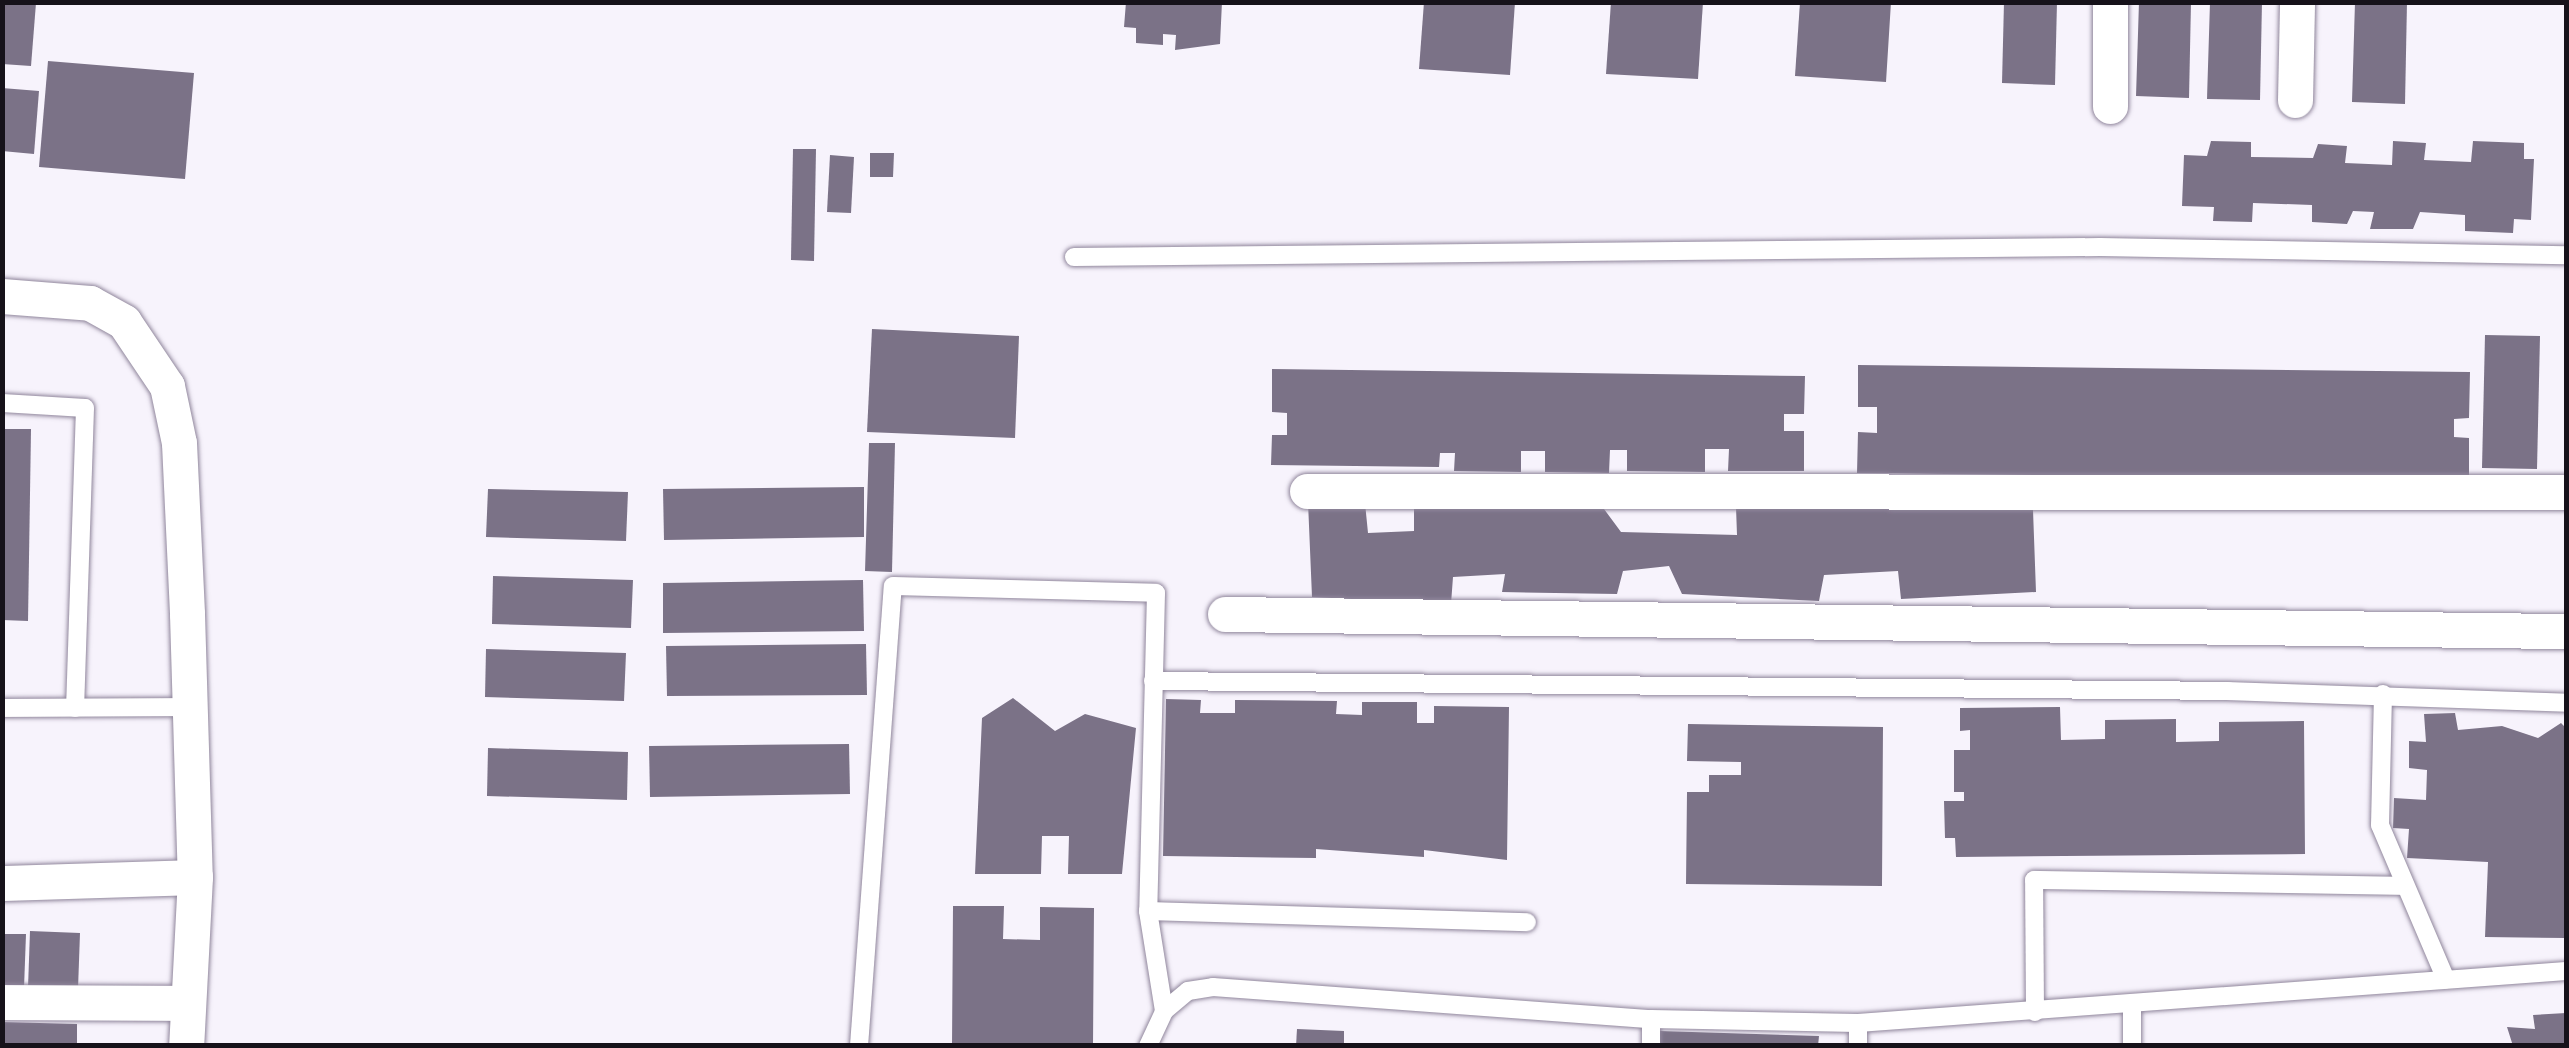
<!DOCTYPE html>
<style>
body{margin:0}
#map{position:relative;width:2569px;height:1048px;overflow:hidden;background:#f7f3fc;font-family:Signika,sans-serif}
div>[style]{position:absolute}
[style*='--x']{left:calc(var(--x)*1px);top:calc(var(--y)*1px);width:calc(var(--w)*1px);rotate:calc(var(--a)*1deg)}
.building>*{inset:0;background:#7b7287}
.roads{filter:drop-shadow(0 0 2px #90869c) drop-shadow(0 0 2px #90869c)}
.lane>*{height:18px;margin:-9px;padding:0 9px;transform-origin:9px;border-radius:9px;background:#fff}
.street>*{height:35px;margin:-17.5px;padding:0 17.5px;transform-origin:17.5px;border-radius:17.5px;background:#fff}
span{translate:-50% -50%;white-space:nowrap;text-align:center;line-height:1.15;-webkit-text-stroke:9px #fff;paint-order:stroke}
.frame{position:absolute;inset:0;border:5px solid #16121a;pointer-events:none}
</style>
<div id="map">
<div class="building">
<i style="clip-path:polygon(1126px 2px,1222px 2px,1220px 44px,1175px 50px,1176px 35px,1163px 34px,1163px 45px,1136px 43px,1136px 28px,1124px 27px)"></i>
<i style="clip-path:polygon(1424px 2px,1515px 2px,1510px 75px,1419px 69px)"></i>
<i style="clip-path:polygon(1611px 2px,1703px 2px,1698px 79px,1606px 74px)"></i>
<i style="clip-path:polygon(1800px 2px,1891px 2px,1886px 82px,1795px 76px)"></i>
<i style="clip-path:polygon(2004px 2px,2057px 2px,2055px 85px,2002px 83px)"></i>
<i style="clip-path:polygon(2139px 2px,2191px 2px,2189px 98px,2136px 96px)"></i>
<i style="clip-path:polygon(2210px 2px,2262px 2px,2260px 100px,2207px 99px)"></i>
<i style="clip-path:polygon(2355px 2px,2407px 2px,2405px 104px,2352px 102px)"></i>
<i style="clip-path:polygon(2px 3px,36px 3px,31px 66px,2px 64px)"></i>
<i style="clip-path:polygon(48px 61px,194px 73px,185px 179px,39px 167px)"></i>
<i style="clip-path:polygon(2px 88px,39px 91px,34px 154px,2px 151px)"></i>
<i style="clip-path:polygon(2211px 141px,2251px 142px,2251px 157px,2313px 158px,2318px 144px,2347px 146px,2345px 163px,2392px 165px,2393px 141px,2426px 143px,2424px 160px,2471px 162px,2473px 141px,2524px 143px,2524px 159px,2534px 159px,2531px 220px,2514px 219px,2513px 233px,2465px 231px,2465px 215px,2420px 212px,2413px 229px,2370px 229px,2374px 212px,2353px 211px,2347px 224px,2312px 222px,2312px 205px,2253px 203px,2252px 222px,2213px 221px,2214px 207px,2182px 206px,2184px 155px,2207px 156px)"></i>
<i style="clip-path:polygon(793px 149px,816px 149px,814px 261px,791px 260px)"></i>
<i style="clip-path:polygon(870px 153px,894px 153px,893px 177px,870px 177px)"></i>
<i style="clip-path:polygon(830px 155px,854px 157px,851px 213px,827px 212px)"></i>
<i style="clip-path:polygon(872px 329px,1019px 336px,1015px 438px,867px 432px)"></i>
<i style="clip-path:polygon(2485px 335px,2540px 336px,2537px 469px,2482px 468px)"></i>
<i style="clip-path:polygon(1858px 365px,2470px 372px,2469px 418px,2454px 419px,2454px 437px,2469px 438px,2469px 480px,1857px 473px,1858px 432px,1877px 433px,1877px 407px,1858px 407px)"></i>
<i style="clip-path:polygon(1272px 369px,1805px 376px,1804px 414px,1784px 414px,1784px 431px,1804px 431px,1804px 471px,1728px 471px,1729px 449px,1705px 449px,1705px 472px,1627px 471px,1627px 450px,1610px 450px,1609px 473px,1545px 472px,1545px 451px,1521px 451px,1521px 472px,1454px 471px,1455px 453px,1440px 453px,1439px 467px,1271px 465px,1272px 435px,1287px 435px,1287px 413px,1272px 412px)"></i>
<i style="clip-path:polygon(2px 429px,31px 429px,28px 621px,2px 620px)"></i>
<i style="clip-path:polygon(869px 443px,895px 443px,892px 572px,865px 571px)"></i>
<i style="clip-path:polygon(864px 487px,864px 537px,664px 540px,663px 489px)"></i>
<i style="clip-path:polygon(488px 489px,628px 492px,626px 541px,486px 537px)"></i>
<i style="clip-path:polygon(1308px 502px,1365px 503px,1368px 533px,1414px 531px,1414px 508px,1604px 509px,1621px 532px,1737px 535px,1736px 507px,2033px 510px,2036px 592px,1901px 599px,1898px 571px,1824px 575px,1819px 601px,1682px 594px,1669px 566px,1623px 571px,1617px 594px,1502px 592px,1505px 574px,1453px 577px,1451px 604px,1312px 597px)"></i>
<i style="clip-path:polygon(493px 576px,633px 580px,631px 628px,492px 624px)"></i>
<i style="clip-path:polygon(863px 580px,864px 631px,663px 633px,663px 583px)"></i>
<i style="clip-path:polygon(866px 644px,867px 695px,667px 696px,666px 646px)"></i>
<i style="clip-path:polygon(486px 649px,626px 653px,624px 701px,485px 697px)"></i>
<i style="clip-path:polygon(1013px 698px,1055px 731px,1085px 714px,1136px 728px,1122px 874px,1068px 874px,1069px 836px,1042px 836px,1041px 874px,975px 874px,982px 718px)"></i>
<i style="clip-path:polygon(1166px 699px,1201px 700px,1200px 713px,1235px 713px,1235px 700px,1337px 701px,1336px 714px,1362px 715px,1362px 702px,1417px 702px,1417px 723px,1434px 723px,1434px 706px,1509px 707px,1507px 860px,1424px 850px,1424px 857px,1316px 849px,1316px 858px,1163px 856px)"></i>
<i style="clip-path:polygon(2060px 707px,2061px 740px,2105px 739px,2105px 720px,2176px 719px,2176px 742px,2219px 741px,2219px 722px,2304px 721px,2305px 854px,1956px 857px,1955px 838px,1945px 838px,1944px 801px,1964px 801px,1964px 792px,1954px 792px,1954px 750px,1970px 750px,1970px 730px,1960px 731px,1960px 708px)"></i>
<i style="clip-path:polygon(2455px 713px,2458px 730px,2502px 726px,2538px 738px,2561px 723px,2566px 728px,2566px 938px,2485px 937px,2488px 862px,2407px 858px,2409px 829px,2393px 828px,2394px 798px,2426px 800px,2427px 770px,2409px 768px,2409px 741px,2426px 742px,2424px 714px)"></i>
<i style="clip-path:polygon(1688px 724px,1883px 727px,1882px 886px,1686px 884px,1687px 792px,1709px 792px,1709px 775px,1741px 775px,1741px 762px,1687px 761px)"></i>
<i style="clip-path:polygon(849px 744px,850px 794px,650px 797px,649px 746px)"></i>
<i style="clip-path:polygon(488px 748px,628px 752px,627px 800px,487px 796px)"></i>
<i style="clip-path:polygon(953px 906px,1004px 906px,1003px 939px,1040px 940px,1040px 907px,1094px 908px,1093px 1046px,952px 1046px)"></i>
<i style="clip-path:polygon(30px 931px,80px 933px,78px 989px,28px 988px)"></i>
<i style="clip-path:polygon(2px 934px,26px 934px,24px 988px,2px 987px)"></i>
<i style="clip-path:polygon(2566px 1013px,2566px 1046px,2513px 1046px,2507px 1027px,2535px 1029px,2533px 1015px)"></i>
<i style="clip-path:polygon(2px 1022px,77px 1024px,77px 1046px,2px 1046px)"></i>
<i style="clip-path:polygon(1297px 1029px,1344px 1031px,1344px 1046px,1296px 1046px)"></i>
<i style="clip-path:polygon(1660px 1031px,1819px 1036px,1818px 1046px,1660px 1046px)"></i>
</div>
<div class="roads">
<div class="lane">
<i style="--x:1074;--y:257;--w:1026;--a:-0.56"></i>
<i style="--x:2100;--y:247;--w:466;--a:1"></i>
<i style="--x:2;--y:403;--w:83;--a:3.4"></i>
<i style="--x:85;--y:408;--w:300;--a:91.9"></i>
<i style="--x:1153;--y:681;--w:1075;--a:0.53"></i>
<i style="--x:2228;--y:691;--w:338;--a:2"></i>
<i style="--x:2383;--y:694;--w:131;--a:91.3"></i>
<i style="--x:2380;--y:825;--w:168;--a:66.9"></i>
<i style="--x:2;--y:708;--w:188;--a:-0.3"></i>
<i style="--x:1148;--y:911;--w:379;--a:1.7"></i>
<i style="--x:2035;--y:1012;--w:132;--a:-90.4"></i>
<i style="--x:2034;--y:880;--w:368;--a:0.9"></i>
<i style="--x:859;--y:1046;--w:461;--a:-85.8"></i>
<i style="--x:893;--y:586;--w:263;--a:1.5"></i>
<i style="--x:1156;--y:593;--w:318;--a:91.4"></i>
<i style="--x:1148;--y:911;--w:101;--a:80.9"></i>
<i style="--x:1148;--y:1046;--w:38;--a:-65"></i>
<i style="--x:1164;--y:1011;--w:31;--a:-40"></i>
<i style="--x:1188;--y:991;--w:25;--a:-9"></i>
<i style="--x:1213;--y:987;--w:439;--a:4.2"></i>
<i style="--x:1651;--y:1019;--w:207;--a:1.1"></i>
<i style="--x:1858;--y:1023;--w:710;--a:-4.2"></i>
<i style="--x:1651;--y:1046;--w:27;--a:-90"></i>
<i style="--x:1858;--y:1046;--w:23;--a:-90"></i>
<i style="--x:2132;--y:1046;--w:41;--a:-90"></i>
</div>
<div class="street">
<i style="--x:2295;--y:100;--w:98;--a:-88.8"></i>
<i style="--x:2110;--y:106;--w:104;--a:-90"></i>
<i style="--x:2;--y:296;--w:88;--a:4.5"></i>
<i style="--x:90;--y:303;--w:39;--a:29"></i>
<i style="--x:124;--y:322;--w:77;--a:56.1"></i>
<i style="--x:167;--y:386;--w:58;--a:78.1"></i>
<i style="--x:179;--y:443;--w:171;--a:87.3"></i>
<i style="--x:187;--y:614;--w:263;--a:88.3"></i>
<i style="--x:195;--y:877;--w:169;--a:93"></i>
<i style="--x:1307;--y:491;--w:1259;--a:0.05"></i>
<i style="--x:1225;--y:614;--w:1341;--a:0.73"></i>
<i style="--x:2;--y:883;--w:193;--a:-1.8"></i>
<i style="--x:2;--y:1002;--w:186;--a:0.3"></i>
</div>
</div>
<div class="frame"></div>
</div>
